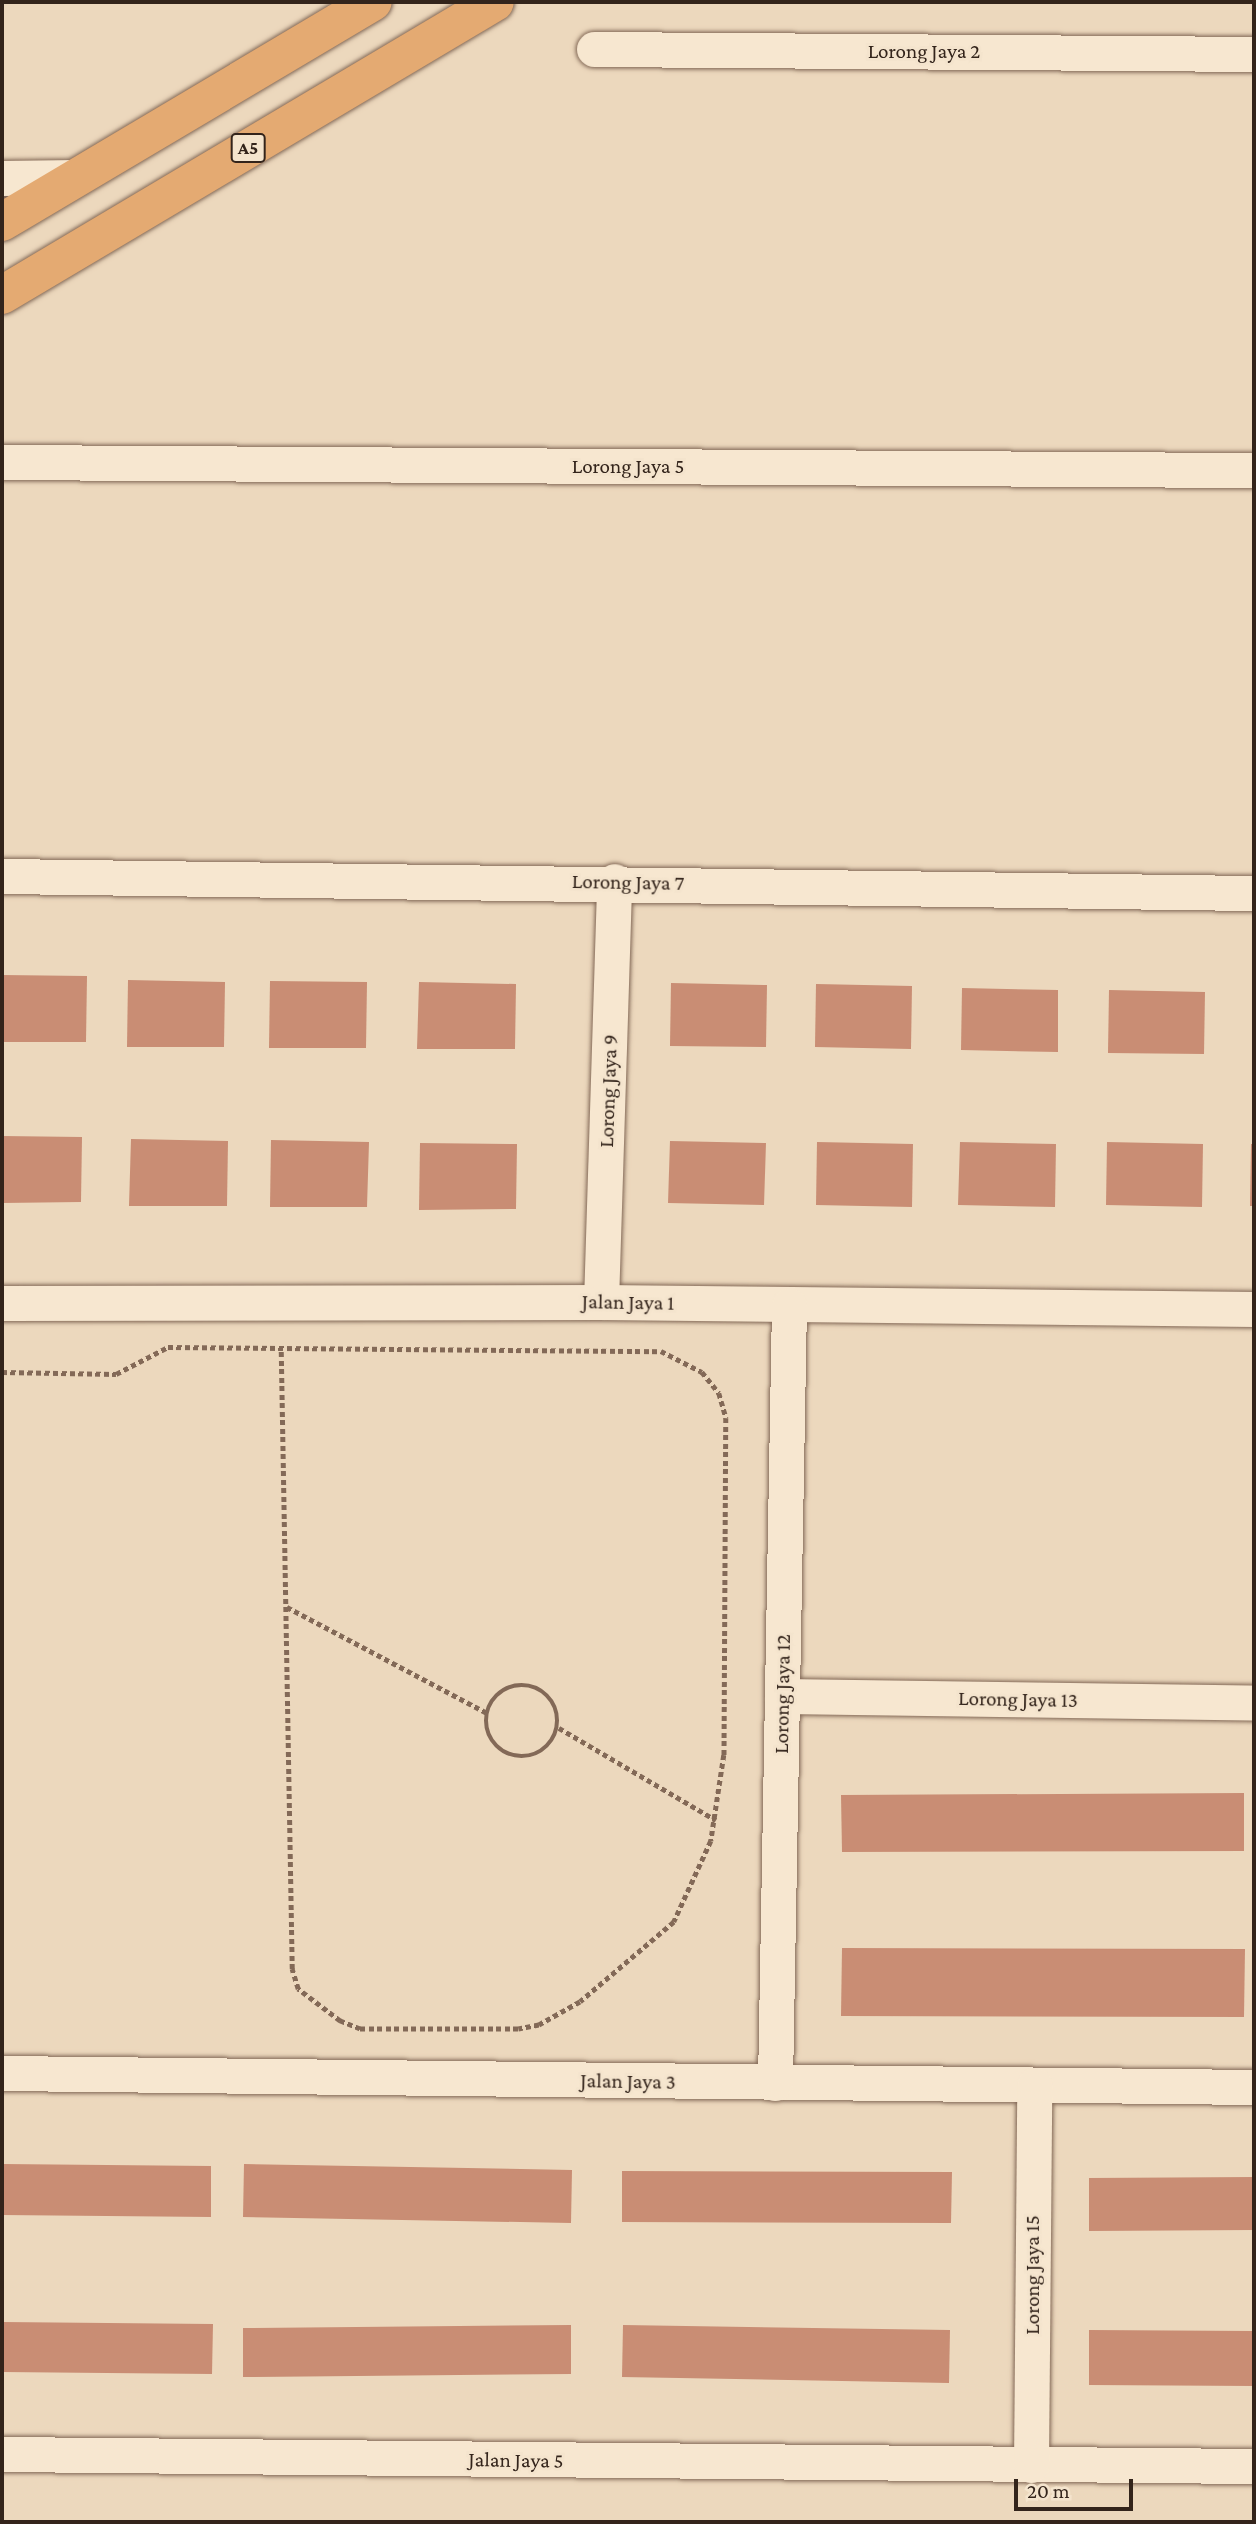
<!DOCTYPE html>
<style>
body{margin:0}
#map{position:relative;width:1256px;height:2524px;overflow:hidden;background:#ecd8bd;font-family:"Crimson Pro",serif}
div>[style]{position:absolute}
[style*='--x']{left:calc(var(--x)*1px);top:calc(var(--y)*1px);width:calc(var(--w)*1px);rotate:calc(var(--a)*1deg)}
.building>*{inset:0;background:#c98d74}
.path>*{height:4.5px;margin-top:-2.25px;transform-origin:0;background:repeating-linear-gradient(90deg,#836957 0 5px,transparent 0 8.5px)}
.path>.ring{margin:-2.25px;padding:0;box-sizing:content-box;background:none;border:4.5px solid #836957;border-radius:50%}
.roads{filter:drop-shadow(0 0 2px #836957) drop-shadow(0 0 2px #836957)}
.minor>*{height:35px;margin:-17.5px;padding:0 17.5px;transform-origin:17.5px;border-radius:17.5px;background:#f7e7d0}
.trunk>*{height:38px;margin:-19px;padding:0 19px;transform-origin:19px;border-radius:19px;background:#e4aa72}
span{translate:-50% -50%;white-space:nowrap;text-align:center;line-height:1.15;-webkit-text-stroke:6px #f4e4cd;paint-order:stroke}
.shield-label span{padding:2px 5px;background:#f4e4cd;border:2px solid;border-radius:5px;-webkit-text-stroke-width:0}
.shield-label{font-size:19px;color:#33241b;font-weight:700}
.street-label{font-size:21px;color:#33241b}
.frame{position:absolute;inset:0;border:4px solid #33241b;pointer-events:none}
.scale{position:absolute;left:1014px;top:2479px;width:119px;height:32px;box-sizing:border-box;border:4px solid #33241b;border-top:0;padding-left:9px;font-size:21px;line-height:24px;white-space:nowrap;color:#33241b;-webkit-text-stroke:5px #f4e4cd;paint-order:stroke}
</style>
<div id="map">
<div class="building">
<i style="clip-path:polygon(2px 975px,87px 976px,86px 1042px,2px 1042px)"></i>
<i style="clip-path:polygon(128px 980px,225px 982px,224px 1047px,127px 1047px)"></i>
<i style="clip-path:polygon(270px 981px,367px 982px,366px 1048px,269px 1048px)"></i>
<i style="clip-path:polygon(419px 982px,516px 984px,515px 1049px,417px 1049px)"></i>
<i style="clip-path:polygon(671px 983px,767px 985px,766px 1047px,670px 1046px)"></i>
<i style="clip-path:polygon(816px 984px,912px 986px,911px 1049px,815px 1047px)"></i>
<i style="clip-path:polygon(962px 988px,1058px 990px,1058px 1052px,961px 1050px)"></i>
<i style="clip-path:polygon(1109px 990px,1205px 992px,1204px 1054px,1108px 1053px)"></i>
<i style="clip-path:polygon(2px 1136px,82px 1137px,81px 1202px,2px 1203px)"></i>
<i style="clip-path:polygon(131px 1139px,228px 1141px,227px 1206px,129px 1206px)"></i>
<i style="clip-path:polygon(271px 1140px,369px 1142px,367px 1207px,270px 1207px)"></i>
<i style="clip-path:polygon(670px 1141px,766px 1143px,764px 1205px,668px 1203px)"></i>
<i style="clip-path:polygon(817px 1142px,913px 1144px,912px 1207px,816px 1205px)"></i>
<i style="clip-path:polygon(960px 1142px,1056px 1144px,1055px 1207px,958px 1205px)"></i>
<i style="clip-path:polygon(1107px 1142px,1203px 1144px,1202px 1207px,1106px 1205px)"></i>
<i style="clip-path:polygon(420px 1143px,517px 1144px,516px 1209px,419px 1210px)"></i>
<i style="clip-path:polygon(1251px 1144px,1254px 1144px,1254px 1206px,1250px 1206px)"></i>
<i style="clip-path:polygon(1244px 1793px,1244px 1851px,842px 1852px,841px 1795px)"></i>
<i style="clip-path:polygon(842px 1948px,1245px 1949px,1244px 2017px,841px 2016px)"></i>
<i style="clip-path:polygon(2px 2164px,211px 2166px,211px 2217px,2px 2215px)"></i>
<i style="clip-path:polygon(244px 2164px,572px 2170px,571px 2223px,243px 2217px)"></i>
<i style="clip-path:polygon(622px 2171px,952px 2172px,951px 2223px,622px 2222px)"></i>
<i style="clip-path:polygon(1254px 2177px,1254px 2230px,1089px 2231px,1089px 2178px)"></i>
<i style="clip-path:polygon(2px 2322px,213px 2324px,212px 2374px,2px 2372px)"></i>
<i style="clip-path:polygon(571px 2325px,571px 2374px,243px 2377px,243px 2328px)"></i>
<i style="clip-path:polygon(623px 2325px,950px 2330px,949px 2383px,622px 2377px)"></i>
<i style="clip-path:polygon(1089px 2330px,1254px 2331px,1254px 2386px,1089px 2385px)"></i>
</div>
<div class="path">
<i style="--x:2;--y:1372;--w:114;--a:1"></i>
<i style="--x:116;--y:1374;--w:59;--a:-27.4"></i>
<i style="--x:168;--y:1347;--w:493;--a:0.5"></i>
<i style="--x:661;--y:1351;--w:46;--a:27.1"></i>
<i style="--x:702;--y:1372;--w:27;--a:51"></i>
<i style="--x:719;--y:1393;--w:26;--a:74"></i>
<i style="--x:726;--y:1418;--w:337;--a:90.3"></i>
<i style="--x:724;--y:1755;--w:87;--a:98.6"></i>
<i style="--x:711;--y:1841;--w:89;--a:114.6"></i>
<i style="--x:674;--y:1922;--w:123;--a:139.6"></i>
<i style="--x:580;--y:2002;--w:47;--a:150.7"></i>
<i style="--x:539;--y:2025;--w:21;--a:169"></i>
<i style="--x:518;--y:2029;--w:158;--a:180"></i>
<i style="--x:360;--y:2029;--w:22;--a:-158"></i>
<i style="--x:340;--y:2021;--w:53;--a:-142.7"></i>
<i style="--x:298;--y:1989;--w:21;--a:-107"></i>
<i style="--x:292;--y:1969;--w:620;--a:-91.02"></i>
<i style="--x:287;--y:1607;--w:226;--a:27.9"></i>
<i class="ring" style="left:486px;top:1685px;width:67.5px;height:67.5px"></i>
<i style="--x:559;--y:1728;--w:182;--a:30.4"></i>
</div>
<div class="roads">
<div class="minor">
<i style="--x:594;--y:49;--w:660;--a:0.43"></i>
<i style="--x:2;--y:178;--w:74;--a:-0.8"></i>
<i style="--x:2;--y:462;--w:1252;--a:0.37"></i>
<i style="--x:2;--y:876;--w:1252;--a:0.78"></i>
<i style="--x:601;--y:1302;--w:421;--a:-88.2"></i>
<i style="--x:2;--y:1303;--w:599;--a:-0.1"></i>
<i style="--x:601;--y:1302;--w:653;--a:0.61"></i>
<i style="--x:782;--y:1696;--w:472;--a:0.8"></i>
<i style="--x:2;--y:2073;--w:1252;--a:0.64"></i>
<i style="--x:775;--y:2083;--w:778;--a:-88.97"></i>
<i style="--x:2;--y:2454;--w:1252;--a:0.55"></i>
<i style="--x:1031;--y:2465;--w:380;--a:-89.5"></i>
</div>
<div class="trunk">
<i style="--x:2;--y:222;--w:431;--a:-30.7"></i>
<i style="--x:2;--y:295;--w:573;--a:-30.72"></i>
</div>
</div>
<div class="shield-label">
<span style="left:248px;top:148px">A5</span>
</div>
<div class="street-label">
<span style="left:924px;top:51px">Lorong Jaya 2</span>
<span style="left:628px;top:466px">Lorong Jaya 5</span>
<span style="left:628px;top:882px;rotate:1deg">Lorong Jaya 7</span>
<span style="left:608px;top:1091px;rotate:-88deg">Lorong Jaya 9</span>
<span style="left:628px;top:1302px;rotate:1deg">Jalan Jaya 1</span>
<span style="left:782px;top:1694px;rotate:-89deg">Lorong Jaya 12</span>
<span style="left:1018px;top:1699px;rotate:1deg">Lorong Jaya 13</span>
<span style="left:628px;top:2081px;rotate:1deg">Jalan Jaya 3</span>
<span style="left:1032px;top:2275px;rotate:-90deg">Lorong Jaya 15</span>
<span style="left:516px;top:2460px;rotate:1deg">Jalan Jaya 5</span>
</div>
<div class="frame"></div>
<div class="scale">20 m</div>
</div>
